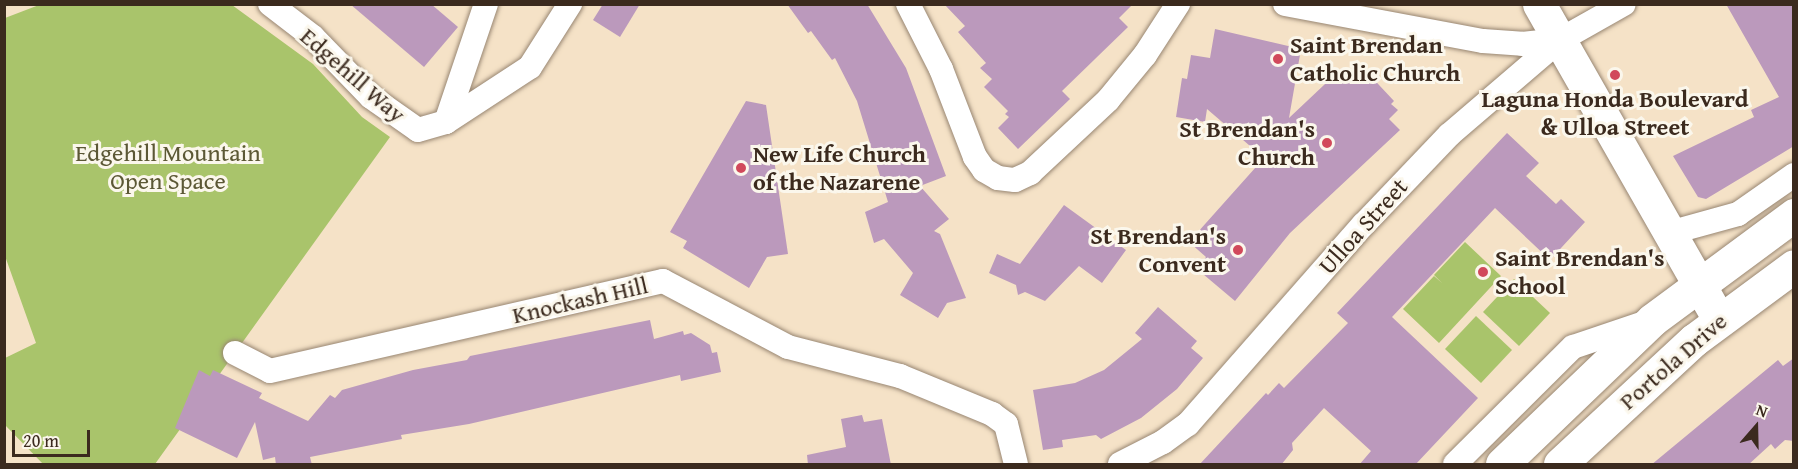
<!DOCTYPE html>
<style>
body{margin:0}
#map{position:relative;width:1798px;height:469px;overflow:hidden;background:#f5e2c7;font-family:"Gentium Book Plus",serif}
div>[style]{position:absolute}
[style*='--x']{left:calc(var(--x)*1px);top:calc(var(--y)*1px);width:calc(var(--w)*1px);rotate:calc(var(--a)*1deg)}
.green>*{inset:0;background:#a9c46b}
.building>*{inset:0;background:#bb99bc}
.roads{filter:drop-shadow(0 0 2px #988672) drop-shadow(0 0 2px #988672)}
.street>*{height:24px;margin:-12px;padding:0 12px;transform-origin:12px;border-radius:12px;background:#fff}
.secondary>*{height:33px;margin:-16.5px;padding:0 16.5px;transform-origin:16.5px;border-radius:16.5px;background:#fff}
.primary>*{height:33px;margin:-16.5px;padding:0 16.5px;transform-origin:16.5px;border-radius:16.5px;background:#fff}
.dots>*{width:16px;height:16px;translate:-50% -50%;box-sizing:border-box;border:3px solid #fbf7ec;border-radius:50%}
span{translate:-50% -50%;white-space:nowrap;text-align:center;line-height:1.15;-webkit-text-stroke:6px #fbf7ec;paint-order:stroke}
.poi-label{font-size:24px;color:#3b2a1e;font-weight:700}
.left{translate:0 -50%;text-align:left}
.right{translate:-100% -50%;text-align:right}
.street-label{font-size:24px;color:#3b2a1e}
.park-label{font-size:24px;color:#5c5835}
.frame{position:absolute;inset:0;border:6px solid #3b2a1e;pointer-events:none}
.north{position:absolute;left:1726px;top:397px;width:60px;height:60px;-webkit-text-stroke:4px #fbf7ec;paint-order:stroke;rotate:20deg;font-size:16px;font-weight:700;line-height:24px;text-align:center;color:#3b2a1e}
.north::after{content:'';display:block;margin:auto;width:21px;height:27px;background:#3b2a1e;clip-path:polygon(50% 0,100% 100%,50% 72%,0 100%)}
.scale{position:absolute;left:12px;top:430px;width:78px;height:27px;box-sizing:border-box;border:3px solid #3b2a1e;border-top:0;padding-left:8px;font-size:18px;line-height:21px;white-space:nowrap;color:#3b2a1e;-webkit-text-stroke:4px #fbf7ec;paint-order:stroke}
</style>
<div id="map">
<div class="green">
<i style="clip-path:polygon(39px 5px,232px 5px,313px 64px,362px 117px,390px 137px,155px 464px,43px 464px,5px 425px,5px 358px,36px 343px,5px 256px,5px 18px)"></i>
<i style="clip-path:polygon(1465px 242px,1501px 276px,1439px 343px,1403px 309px,1434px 276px,1442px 283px,1434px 275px)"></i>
<i style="clip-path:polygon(1514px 279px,1550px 313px,1519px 346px,1483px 312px)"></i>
<i style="clip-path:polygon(1476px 316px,1512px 350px,1481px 383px,1445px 349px)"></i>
</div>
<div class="building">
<i style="clip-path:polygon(350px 4px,431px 4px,458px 27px,424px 67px)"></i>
<i style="clip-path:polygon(603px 4px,640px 4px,620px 37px,593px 20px)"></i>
<i style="clip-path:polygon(787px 4px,867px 4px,906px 68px,946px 176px,920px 186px,949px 219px,934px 231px,940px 234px,966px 298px,947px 303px,938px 318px,900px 295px,913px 273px,884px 239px,874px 243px,865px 212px,888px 202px,857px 101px,835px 58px,832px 60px,811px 31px,808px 33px)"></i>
<i style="clip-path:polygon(944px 4px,1133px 4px,1119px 18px,1128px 27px,1062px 91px,1070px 99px,1018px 149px,998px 128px,1009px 117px,1005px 114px,1008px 111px,984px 87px,992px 79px,980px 68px,986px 63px,958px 32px,965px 26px)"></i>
<i style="clip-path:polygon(1726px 4px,1794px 4px,1794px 146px,1706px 199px,1698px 197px,1673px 156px,1754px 117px,1751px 110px,1779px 97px)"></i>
<i style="clip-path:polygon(1215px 29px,1301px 49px,1289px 118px,1342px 68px,1354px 80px,1365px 70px,1394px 101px,1391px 104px,1398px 110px,1389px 119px,1400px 130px,1290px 233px,1235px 301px,1197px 269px,1206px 257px,1189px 242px,1264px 158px,1207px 109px,1205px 122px,1176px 117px,1182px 78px,1187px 79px,1191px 55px,1210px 58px)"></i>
<i style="clip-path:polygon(746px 101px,766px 105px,788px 254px,767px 257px,749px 288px,683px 248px,687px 241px,670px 232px)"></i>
<i style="clip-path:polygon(1507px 133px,1539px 163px,1526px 176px,1556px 204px,1561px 199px,1585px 222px,1550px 260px,1495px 208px,1392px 317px,1478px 398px,1415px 465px,1359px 465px,1371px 451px,1324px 408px,1292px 443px,1293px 450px,1281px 465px,1199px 465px,1266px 393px,1268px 395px,1279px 383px,1284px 388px,1348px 323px,1337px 313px)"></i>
<i style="clip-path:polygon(1064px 205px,1126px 250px,1102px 283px,1079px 266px,1045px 301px,1025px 292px,1018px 295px,1016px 285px,989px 273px,997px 254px,1020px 264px)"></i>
<i style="clip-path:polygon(1158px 307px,1197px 341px,1191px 348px,1203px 358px,1177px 389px,1141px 418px,1101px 439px,1096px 435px,1062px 440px,1063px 447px,1043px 450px,1033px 390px,1075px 383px,1104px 370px,1142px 339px,1135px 333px)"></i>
<i style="clip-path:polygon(650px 320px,654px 339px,683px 331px,684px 335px,691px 333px,710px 345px,712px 353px,717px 352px,721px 372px,681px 381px,680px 375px,469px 424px,401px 435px,402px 439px,310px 457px,312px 465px,276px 465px,275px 457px,263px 460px,255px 422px,237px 458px,175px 428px,199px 370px,210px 376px,213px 370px,262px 393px,259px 398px,308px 421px,330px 395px,335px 398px,342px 390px,413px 370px,467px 360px,470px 356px)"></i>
<i style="clip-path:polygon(1794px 358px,1794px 441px,1785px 440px,1775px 449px,1771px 444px,1748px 465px,1651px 465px,1778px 360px,1783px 366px)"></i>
<i style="clip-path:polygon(862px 415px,864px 422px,882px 419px,891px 465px,808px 465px,807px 455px,846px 447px,841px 419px)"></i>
</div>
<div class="roads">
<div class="street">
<i style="--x:270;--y:4;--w:54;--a:37.5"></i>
<i style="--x:313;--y:37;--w:83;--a:46"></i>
<i style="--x:371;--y:97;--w:57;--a:35.1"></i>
<i style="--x:418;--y:130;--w:29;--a:-16"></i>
<i style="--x:446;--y:122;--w:100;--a:-33.2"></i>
<i style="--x:530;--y:67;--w:75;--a:-57.6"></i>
<i style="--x:908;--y:4;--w:73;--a:63.1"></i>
<i style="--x:941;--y:69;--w:94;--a:68.9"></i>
<i style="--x:975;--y:157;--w:16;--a:55"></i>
<i style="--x:984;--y:170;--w:16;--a:30"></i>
<i style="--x:998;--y:178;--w:17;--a:7"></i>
<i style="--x:1015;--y:180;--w:17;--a:-25"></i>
<i style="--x:1030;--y:173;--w:107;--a:-43.1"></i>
<i style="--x:1108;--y:100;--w:58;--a:-50.6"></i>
<i style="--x:1145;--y:55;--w:61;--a:-57.1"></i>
<i style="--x:1285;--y:4;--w:201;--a:10.6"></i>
<i style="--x:1483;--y:41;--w:39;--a:4"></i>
<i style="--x:1522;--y:44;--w:38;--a:-6"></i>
<i style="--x:446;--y:122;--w:125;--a:-71.3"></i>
<i style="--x:1669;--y:233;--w:72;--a:-15.4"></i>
<i style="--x:1738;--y:214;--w:68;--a:-34.9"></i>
<i style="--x:235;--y:353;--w:39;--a:27"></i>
<i style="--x:270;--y:371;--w:403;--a:-12.9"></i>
<i style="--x:663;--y:281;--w:141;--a:27.8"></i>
<i style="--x:788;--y:347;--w:116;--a:14.5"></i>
<i style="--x:900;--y:376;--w:100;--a:22.4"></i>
<i style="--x:992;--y:414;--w:17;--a:36"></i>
<i style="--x:1006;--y:424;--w:41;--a:76"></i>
<i style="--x:1120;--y:464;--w:48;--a:-27.1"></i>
<i style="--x:1163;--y:442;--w:31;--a:-36"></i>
<i style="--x:1188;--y:424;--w:266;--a:-48.7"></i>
<i style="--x:1364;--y:224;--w:123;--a:-46.3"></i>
<i style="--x:1449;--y:135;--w:146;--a:-40.6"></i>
<i style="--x:1560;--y:40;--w:73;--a:-29.4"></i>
<i style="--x:1455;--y:464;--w:166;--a:-44.8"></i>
<i style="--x:1573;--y:347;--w:78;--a:-18.7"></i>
</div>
<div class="secondary">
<i style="--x:1539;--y:4;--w:364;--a:60.3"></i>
</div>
<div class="primary">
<i style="--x:1502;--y:464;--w:208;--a:-43.8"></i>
<i style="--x:1652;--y:320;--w:177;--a:-36.5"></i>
<i style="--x:1560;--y:464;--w:183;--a:-42.8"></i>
<i style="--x:1694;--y:340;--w:124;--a:-36.5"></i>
</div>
</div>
<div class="dots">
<i style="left:1278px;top:59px;background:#d1495b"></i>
<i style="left:1615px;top:75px;background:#d1495b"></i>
<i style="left:1327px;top:143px;background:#d1495b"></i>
<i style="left:741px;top:168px;background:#d1495b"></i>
<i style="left:1238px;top:250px;background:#d1495b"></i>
<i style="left:1483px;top:272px;background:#d1495b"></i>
</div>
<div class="poi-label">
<span class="left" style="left:1290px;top:59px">Saint Brendan<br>Catholic Church</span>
<span style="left:1615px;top:113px">Laguna Honda Boulevard<br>&amp; Ulloa Street</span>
<span class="right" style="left:1315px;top:143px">St Brendan's<br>Church</span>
<span class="left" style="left:753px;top:168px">New Life Church<br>of the Nazarene</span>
<span class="right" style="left:1226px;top:250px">St Brendan's<br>Convent</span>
<span class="left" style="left:1495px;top:272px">Saint Brendan's<br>School</span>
</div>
<div class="street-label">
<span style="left:353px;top:75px;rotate:41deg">Edgehill Way</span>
<span style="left:1363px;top:226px;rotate:-48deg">Ulloa Street</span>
<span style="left:580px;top:300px;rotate:-13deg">Knockash Hill</span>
<span style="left:1673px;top:361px;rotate:-41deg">Portola Drive</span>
</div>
<div class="park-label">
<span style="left:168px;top:167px">Edgehill Mountain<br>Open Space</span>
</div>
<div class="frame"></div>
<div class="north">N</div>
<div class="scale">20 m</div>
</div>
